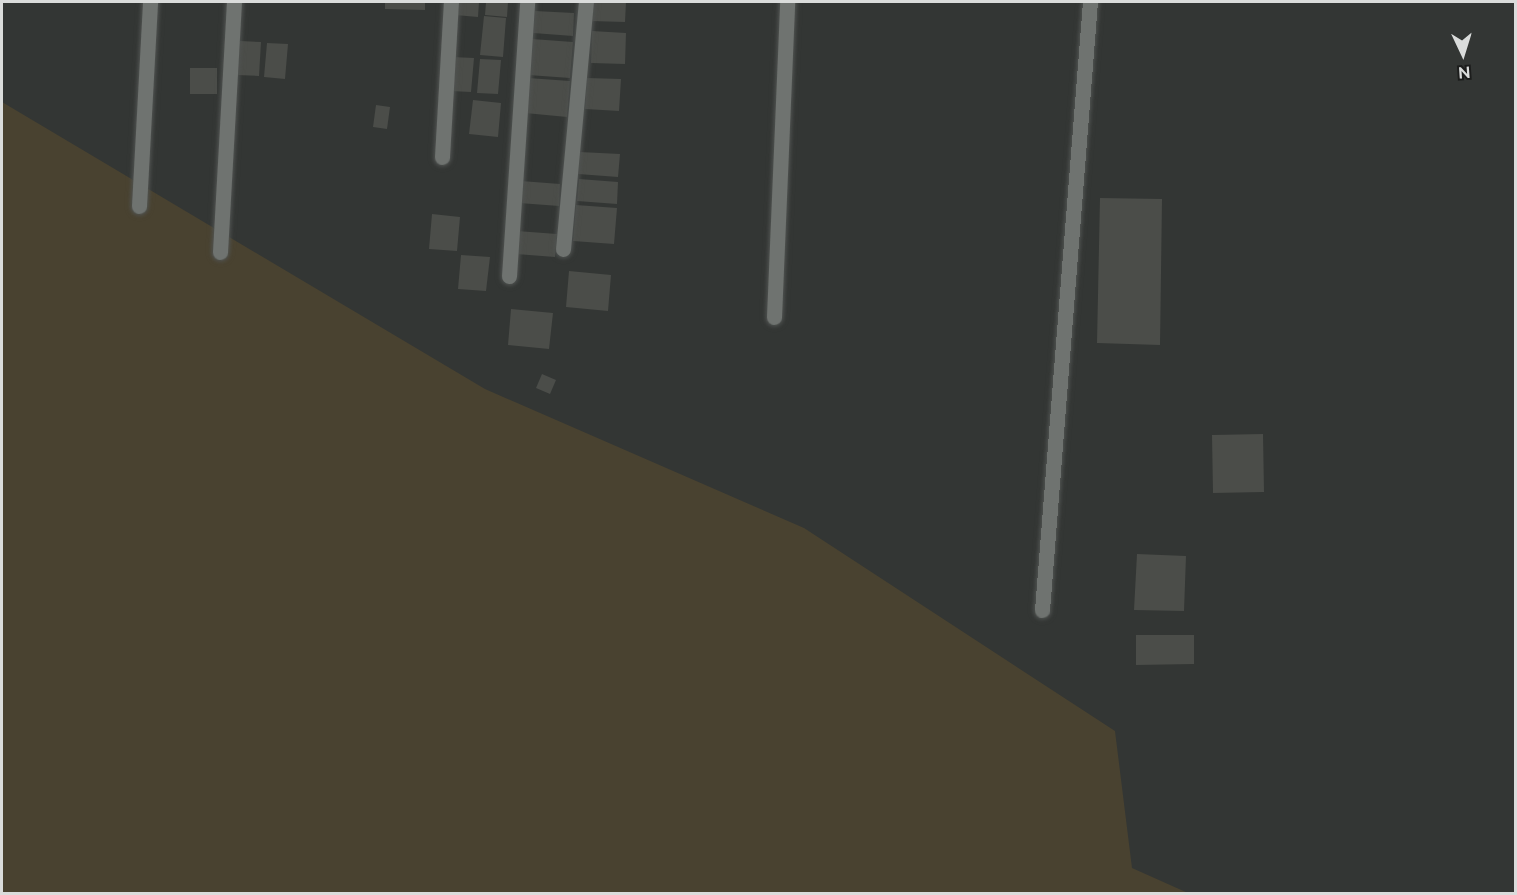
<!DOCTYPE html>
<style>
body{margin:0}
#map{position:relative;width:1517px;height:895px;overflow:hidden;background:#333634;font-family:Raleway,sans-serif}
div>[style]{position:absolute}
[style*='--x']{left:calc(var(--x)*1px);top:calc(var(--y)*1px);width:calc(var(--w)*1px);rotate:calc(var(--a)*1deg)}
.green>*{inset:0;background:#494230}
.building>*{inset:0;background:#4b4d49}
.roads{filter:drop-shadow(0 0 2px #505351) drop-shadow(0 0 2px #505351)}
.minor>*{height:15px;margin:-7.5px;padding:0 7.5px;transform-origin:7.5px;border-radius:7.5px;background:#6f7370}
span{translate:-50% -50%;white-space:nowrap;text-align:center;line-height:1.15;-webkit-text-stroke:6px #1c1d1c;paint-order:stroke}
.frame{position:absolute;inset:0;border:3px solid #dadcdb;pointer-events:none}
.north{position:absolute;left:1433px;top:24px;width:60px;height:60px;-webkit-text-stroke:4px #1c1d1c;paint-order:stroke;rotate:176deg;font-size:16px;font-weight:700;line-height:24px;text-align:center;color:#dadcdb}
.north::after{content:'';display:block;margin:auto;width:21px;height:27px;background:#dadcdb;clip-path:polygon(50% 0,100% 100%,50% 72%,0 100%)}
</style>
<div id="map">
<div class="green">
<i style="clip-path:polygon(2px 102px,485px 389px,804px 528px,1115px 731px,1132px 868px,1188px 893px,2px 894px)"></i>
</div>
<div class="building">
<i style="clip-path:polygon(385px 2px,425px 2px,425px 10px,385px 9px)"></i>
<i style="clip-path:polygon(456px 2px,479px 2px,478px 17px,455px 15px)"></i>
<i style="clip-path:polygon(486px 2px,508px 2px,507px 17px,485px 15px)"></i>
<i style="clip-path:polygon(591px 2px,626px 2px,625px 22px,590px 21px)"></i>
<i style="clip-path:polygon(535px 11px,574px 13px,573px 36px,533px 33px)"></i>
<i style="clip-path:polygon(484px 16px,506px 18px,503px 57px,480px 55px)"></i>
<i style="clip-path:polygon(592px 31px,626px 33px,625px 64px,591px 63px)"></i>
<i style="clip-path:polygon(532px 39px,573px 42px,570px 78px,528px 75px)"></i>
<i style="clip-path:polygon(240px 41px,261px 42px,259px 76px,237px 75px)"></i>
<i style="clip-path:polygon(267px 43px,288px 44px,285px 79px,264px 77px)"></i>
<i style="clip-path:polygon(452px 57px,474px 58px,471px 92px,450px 91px)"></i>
<i style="clip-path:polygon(480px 59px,501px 60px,498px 94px,477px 93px)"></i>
<i style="clip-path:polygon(190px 68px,217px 68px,217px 94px,190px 94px)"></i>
<i style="clip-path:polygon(528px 78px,570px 81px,567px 117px,525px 113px)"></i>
<i style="clip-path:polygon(587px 78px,621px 79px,619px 111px,585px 109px)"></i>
<i style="clip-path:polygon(473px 100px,501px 103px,498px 137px,469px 134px)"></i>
<i style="clip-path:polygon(376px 105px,390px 107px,387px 129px,373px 127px)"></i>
<i style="clip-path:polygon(580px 152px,620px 154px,618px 177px,578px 174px)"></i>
<i style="clip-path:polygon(579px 179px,618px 182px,617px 204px,577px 201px)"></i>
<i style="clip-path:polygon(521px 181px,560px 184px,559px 206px,519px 203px)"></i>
<i style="clip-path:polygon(1100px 198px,1162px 199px,1160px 345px,1097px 343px)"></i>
<i style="clip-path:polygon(576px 205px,617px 208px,614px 244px,573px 241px)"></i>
<i style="clip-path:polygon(432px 214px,460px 217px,457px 251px,429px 249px)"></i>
<i style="clip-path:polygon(517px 231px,557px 234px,555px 257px,516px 254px)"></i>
<i style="clip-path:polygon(461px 255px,490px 257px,486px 291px,458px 289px)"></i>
<i style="clip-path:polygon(569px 271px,611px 275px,608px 311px,566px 307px)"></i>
<i style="clip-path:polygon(511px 309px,553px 313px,549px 349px,508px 345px)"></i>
<i style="clip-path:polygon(542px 374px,556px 380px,550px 394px,536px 388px)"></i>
<i style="clip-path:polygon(1263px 434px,1264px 492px,1213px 493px,1212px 435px)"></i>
<i style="clip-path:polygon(1137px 554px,1186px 556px,1184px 611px,1134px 610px)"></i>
<i style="clip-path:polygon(1136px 635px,1194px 635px,1194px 664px,1136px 665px)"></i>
</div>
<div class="roads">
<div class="minor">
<i style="--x:442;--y:157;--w:155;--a:-86.7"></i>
<i style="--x:139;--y:206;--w:204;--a:-86.9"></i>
<i style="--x:563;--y:249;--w:248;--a:-84.7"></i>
<i style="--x:220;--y:252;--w:250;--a:-86.8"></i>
<i style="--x:509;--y:276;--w:275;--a:-86.2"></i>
<i style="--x:774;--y:317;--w:315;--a:-87.6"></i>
<i style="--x:1042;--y:610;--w:610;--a:-85.49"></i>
</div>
</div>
<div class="frame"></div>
<div class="north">N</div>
</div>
